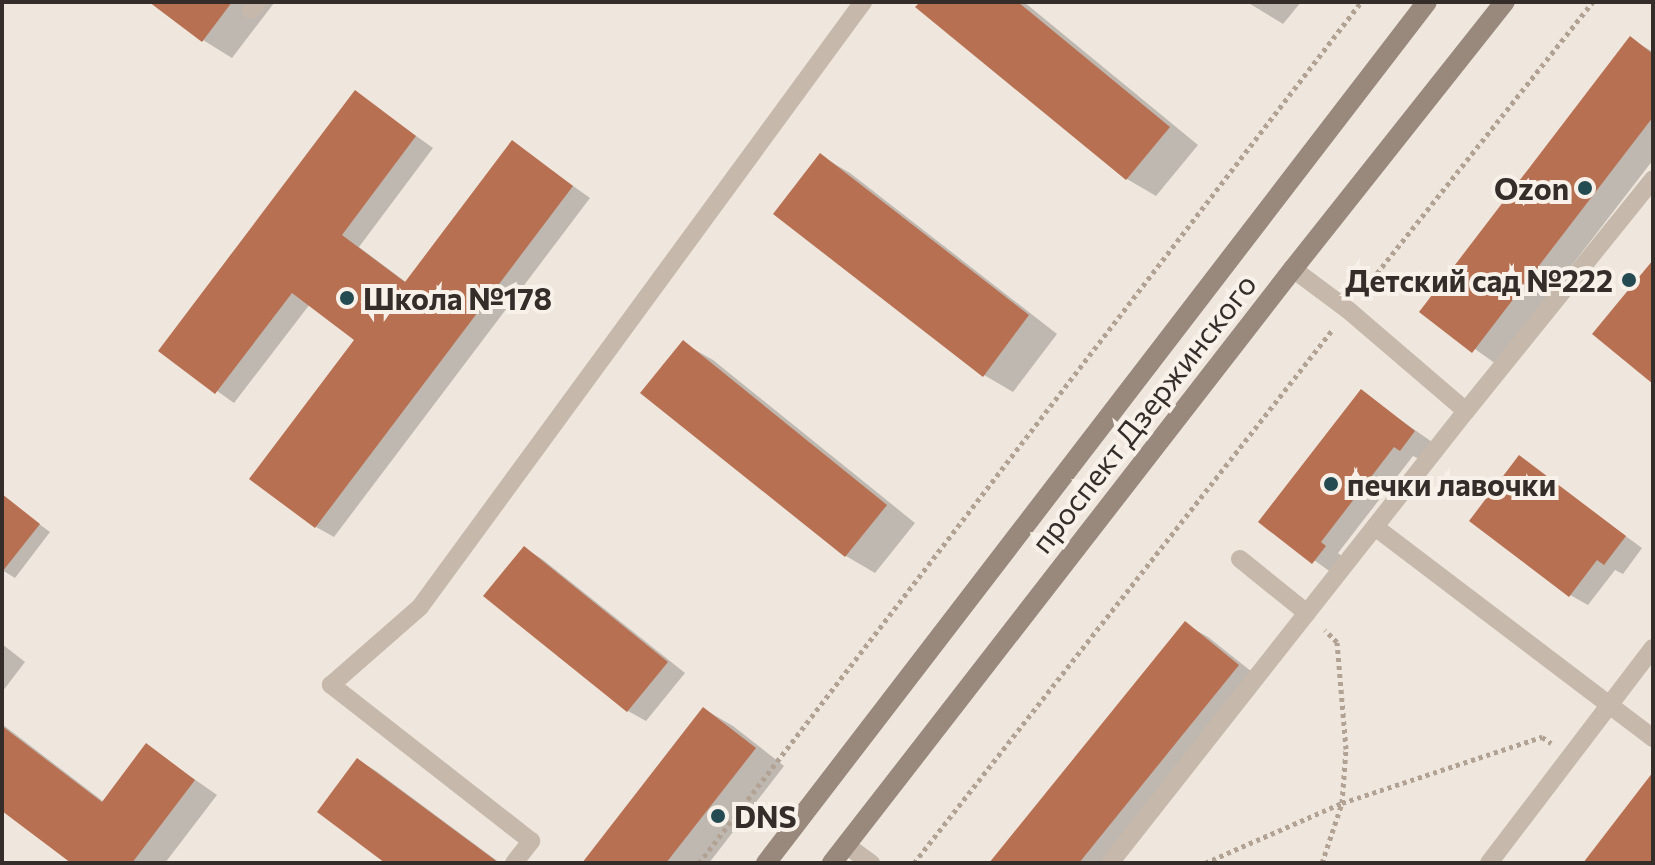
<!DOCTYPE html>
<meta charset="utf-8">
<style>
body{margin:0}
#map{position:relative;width:1655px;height:865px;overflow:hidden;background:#efe7dd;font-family:Commissioner,sans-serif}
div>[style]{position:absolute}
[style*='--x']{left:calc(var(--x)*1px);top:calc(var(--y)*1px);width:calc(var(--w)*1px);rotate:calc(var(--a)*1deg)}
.shadow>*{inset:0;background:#0003}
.building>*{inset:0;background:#b87052}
.path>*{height:5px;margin-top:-2.5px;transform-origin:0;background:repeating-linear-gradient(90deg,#b1a294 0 4px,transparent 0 8px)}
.lane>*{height:18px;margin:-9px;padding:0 9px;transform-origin:9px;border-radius:9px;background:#c6b8aa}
.secondary>*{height:20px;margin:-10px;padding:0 10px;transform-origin:10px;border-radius:10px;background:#99887c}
.dots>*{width:22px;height:22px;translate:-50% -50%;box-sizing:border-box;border:4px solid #f7f1e9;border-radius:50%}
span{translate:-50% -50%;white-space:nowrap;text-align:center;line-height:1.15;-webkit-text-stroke:8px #f7f1e9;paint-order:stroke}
.poi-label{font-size:30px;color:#342d29;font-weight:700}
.right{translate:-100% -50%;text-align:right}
.left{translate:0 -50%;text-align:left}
.street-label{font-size:30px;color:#342d29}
.frame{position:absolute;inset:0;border:4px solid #342d29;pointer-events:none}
</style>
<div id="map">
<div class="shadow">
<i style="clip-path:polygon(152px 2px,273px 2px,274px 3px,232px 58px,203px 40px)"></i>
<i style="clip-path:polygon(922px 2px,1024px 2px,1198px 145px,1156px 196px,1127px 179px)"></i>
<i style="clip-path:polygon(1247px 2px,1301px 2px,1283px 24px)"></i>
<i style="clip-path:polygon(1631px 39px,1653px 52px,1653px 160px,1496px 364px,1422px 311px)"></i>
<i style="clip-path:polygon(356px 93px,433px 148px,359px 247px,407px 283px,513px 143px,590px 198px,334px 537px,316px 527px,357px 340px,310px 304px,234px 403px,161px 351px)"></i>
<i style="clip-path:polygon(821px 156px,850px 173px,1057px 334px,1013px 392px,984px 375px)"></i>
<i style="clip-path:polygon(683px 343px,713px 360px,915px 523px,875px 573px,846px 556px)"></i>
<i style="clip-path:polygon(1361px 392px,1432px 442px,1419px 459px,1413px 456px,1338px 553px,1343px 557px,1332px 573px,1261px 522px)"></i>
<i style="clip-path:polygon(1519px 458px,1642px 548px,1623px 574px,1615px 570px,1588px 605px,1570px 595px)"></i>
<i style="clip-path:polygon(2px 497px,50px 532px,15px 578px,2px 570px)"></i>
<i style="clip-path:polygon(524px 548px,542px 559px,685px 673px,646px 721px,628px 711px,486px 596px)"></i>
<i style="clip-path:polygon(1185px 624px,1208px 637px,1261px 679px,1112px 863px,992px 863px)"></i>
<i style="clip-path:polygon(2px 644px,25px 662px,2px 692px)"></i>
<i style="clip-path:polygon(704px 709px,733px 726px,784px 766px,709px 863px,584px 863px)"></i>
<i style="clip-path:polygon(2px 724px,104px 802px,147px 746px,217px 795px,165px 863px,74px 863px,2px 808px)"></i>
<i style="clip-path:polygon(358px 760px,376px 771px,500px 863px,389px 863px)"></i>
</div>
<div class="building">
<i style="clip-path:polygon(149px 2px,232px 2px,202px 42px)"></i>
<i style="clip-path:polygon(920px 2px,1018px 2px,1170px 127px,1126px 180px,915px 7px)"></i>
<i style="clip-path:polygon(1630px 36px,1653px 54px,1653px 117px,1472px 353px,1419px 312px)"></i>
<i style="clip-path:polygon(355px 90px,416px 136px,342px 235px,405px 282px,512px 140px,573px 186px,315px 528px,249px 479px,354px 340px,292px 293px,215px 394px,158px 351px)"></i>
<i style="clip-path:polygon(820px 153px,1029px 315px,983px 377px,773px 214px)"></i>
<i style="clip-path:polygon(1653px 260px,1653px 384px,1592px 334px)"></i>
<i style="clip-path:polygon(683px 340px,887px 505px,845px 557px,640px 393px)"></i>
<i style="clip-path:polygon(1361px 389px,1415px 431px,1400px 451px,1394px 447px,1321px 542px,1326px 546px,1312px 564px,1258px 522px)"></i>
<i style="clip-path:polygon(1519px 455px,1626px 536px,1604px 565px,1597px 560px,1569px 597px,1469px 521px)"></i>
<i style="clip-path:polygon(2px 494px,40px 524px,2px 572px)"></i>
<i style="clip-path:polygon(524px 546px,668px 662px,627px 712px,483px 596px)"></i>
<i style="clip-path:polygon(1185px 621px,1239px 665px,1079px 863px,989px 863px)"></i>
<i style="clip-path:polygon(703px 707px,756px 748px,666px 863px,582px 863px)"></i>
<i style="clip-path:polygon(2px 726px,102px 802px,146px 743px,195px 780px,132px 863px,71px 863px,2px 811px)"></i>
<i style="clip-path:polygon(357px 758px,499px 863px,385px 863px,317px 812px)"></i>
<i style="clip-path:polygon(1653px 772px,1653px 863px,1583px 863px)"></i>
</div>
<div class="path">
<i style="--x:1362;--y:292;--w:371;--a:-51.5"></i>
<i style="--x:699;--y:863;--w:1086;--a:-52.44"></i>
<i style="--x:914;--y:863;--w:679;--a:-51.88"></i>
<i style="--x:1205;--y:863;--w:150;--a:-23.7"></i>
<i style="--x:1342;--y:803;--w:211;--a:-18.3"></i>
<i style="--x:1542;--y:737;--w:11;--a:34"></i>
<i style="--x:1322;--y:863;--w:63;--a:-71.6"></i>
<i style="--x:1342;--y:803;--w:54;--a:-85.8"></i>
<i style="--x:1346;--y:749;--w:107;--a:-94.8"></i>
<i style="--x:1337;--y:642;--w:17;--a:-135"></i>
</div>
<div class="lane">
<i style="--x:251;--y:10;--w:11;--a:-49"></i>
<i style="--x:1466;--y:411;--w:298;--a:-51.1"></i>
<i style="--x:1375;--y:527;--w:349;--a:37.2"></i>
<i style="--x:1240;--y:559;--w:86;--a:38.9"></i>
<i style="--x:846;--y:845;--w:31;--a:36"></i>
<i style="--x:514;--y:863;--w:28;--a:-52"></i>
<i style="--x:531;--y:841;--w:254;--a:-142"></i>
<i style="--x:331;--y:685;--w:118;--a:-41.2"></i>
<i style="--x:420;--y:607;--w:750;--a:-53.79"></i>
<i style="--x:1110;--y:863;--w:575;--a:-51.78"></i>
<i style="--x:1466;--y:411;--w:155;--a:-139.4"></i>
<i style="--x:1348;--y:310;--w:69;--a:-143.3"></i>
<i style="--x:1489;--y:863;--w:270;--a:-52.7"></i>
</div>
<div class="secondary">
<i style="--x:766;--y:863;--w:1085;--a:-52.49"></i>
<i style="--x:832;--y:863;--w:752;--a:-52.19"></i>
<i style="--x:1293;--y:269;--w:341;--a:-51.6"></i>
</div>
<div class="dots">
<i style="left:1585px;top:188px;background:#234b51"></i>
<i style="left:1629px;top:280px;background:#234b51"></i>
<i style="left:347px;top:298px;background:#234b51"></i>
<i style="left:1331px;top:484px;background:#234b51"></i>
<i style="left:718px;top:816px;background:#234b51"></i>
</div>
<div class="poi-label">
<span class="right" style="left:1569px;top:188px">Ozon</span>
<span class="right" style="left:1613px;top:280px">Детский сад №222</span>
<span class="left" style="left:363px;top:298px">Школа №178</span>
<span class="left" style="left:1347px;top:484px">печки лавочки</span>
<span class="left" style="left:734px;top:816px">DNS</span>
</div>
<div class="street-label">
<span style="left:1143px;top:413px;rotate:-52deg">проспект Дзержинского</span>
</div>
<div class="frame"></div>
</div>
